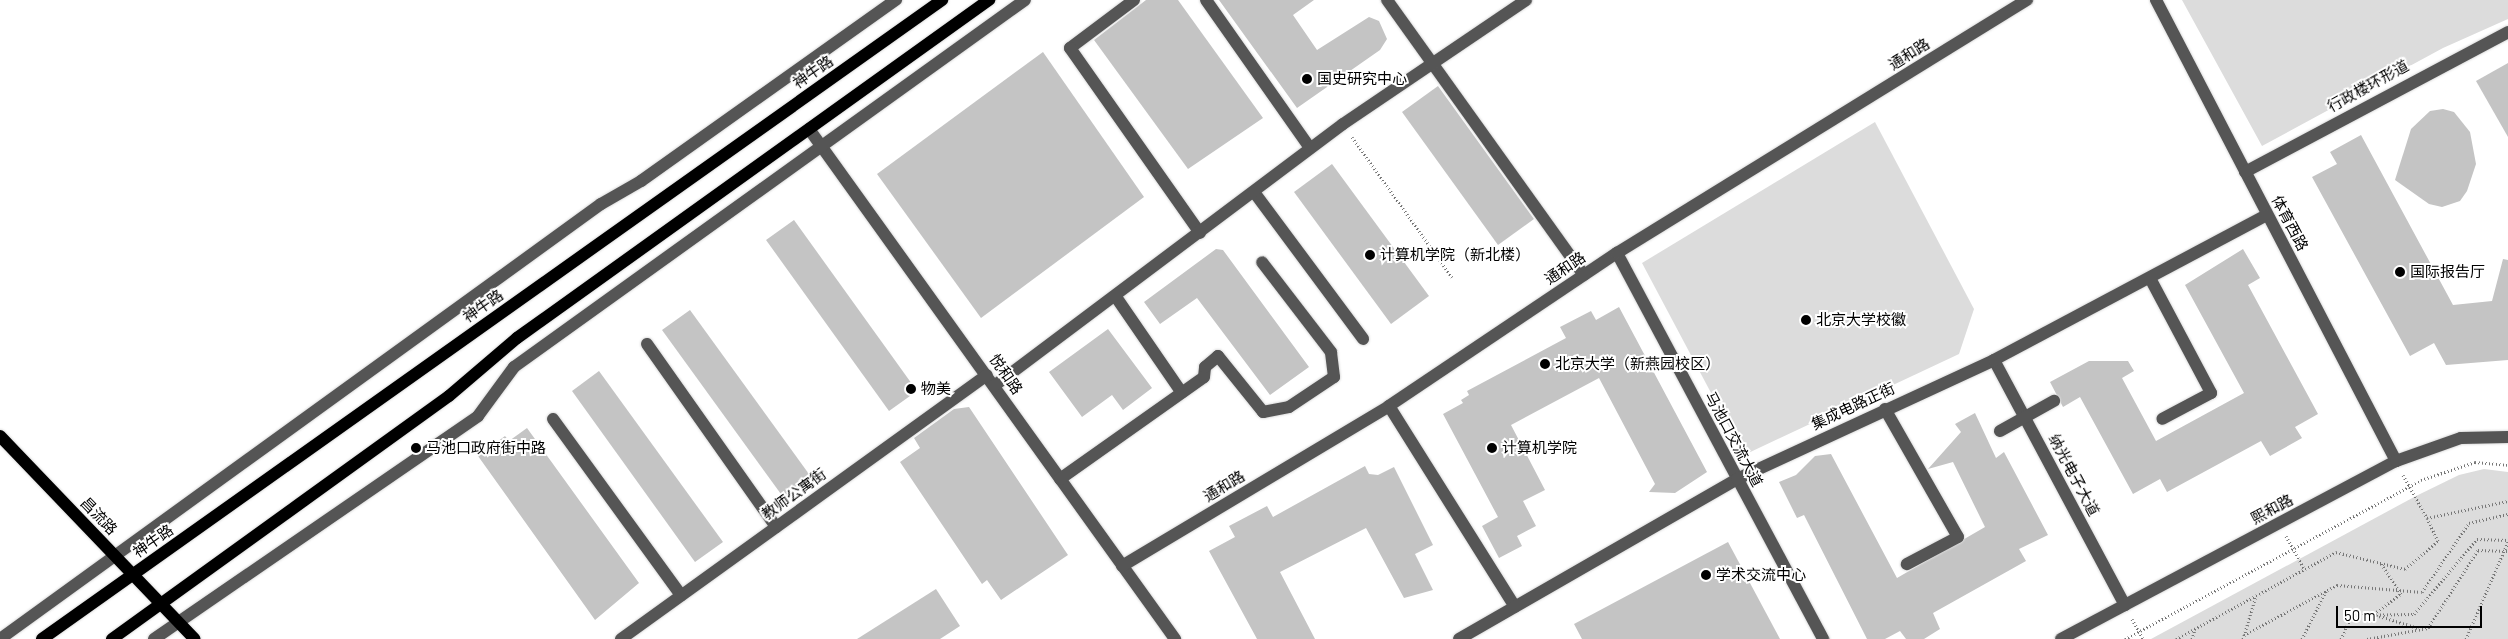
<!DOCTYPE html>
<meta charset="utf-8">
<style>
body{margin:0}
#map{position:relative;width:2508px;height:639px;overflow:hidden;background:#fff;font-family:Barlow,"Noto Sans SC",sans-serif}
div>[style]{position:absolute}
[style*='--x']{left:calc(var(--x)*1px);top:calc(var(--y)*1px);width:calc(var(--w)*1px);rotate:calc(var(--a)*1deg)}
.green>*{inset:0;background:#dcdcdc}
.building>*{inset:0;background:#c4c4c4}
.path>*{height:3px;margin-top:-1.5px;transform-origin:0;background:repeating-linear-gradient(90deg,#777 0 1px,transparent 0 3.5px)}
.roads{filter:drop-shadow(0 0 1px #dbdbdb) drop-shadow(0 0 1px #dbdbdb)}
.minor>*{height:12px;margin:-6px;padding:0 6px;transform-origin:6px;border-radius:6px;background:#555}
.major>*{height:12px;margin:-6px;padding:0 6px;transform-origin:6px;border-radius:6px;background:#000}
.dots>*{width:14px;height:14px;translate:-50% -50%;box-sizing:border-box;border:2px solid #fff;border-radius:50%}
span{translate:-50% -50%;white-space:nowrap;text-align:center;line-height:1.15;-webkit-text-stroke:4px #fff;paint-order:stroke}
.street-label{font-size:15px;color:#000}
.poi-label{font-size:15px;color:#000}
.left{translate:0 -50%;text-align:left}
.scale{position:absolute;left:2336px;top:606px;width:146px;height:22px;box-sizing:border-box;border:2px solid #000;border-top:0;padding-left:6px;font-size:15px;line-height:18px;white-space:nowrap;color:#000;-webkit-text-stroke:4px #fff;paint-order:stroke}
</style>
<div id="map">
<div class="green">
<i style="clip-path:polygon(2182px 0,2508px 0,2508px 19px,2443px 48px,2262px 146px)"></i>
<i style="clip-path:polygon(1875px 122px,1974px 309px,1959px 354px,1744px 455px,1642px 263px)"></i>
<i style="clip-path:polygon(2484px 469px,2508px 472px,2508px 639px,2151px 639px,2416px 496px,2459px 475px)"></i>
</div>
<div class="building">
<i style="clip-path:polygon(1146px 0,1178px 0,1263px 118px,1188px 169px,1094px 40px)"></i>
<i style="clip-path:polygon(1219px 0,1314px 0,1293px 15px,1317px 50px,1369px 17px,1379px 21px,1387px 39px,1380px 50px,1297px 108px)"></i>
<i style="clip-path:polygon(1043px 52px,1144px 197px,981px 318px,877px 174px)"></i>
<i style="clip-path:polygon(2508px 63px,2508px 137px,2476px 81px)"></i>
<i style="clip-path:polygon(1438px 86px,1534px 219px,1498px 245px,1402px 112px)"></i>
<i style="clip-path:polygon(2443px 109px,2454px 112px,2470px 132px,2476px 164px,2467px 191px,2460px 201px,2442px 207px,2429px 204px,2395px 180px,2411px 129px,2430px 111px)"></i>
<i style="clip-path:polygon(2361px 135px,2453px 305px,2492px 301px,2503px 259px,2508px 260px,2508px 360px,2446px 365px,2434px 343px,2410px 356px,2312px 177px,2337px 164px,2330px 152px)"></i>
<i style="clip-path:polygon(1332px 164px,1429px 296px,1391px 324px,1294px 192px)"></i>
<i style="clip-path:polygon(794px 220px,917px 391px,889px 411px,766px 240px)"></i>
<i style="clip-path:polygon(1216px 249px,1223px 250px,1309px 367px,1270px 395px,1197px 298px,1160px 324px,1144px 302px)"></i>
<i style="clip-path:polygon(2243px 249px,2260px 278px,2248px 285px,2318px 414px,2295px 427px,2302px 438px,2270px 456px,2261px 441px,2167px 492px,2160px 479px,2133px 494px,2080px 397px,2063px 407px,2050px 382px,2089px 361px,2128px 361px,2134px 371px,2122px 378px,2156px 441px,2244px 393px,2185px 285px)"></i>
<i style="clip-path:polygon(1619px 307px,1707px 472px,1675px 493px,1649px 492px,1655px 484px,1599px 378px,1511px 425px,1545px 490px,1523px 501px,1536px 526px,1517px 536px,1522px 546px,1499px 558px,1482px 526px,1498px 517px,1443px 414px,1463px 403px,1461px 400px,1469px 395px,1467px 391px,1566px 338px,1560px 327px,1591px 311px,1596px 320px)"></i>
<i style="clip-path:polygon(690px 310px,814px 481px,786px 501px,662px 330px)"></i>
<i style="clip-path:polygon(1108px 329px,1152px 388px,1123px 410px,1112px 395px,1082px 417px,1049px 372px)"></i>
<i style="clip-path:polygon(599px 371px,723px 542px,695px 562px,572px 391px)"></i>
<i style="clip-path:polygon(969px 407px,1068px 555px,1001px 600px,987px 580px,982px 584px,900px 462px,920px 448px,914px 438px,954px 409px)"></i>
<i style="clip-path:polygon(1975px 413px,1996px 458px,2004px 452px,2048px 535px,2019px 549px,2026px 561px,1933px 613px,1940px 629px,1924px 639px,1906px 639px,1900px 631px,1885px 639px,1867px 639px,1804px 515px,1797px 518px,1779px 482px,1796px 475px,1815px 456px,1831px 454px,1897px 578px,1985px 527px,1953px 462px,1928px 469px,1961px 432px,1955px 424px)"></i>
<i style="clip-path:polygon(527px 428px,639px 583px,595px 620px,478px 456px,505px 436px,509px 441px)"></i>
<i style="clip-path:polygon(1365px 466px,1369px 474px,1378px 475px,1394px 467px,1433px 545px,1415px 554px,1433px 590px,1404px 598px,1366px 528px,1280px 572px,1315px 639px,1257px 639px,1209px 551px,1235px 537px,1229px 526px,1267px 506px,1273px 517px)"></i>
<i style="clip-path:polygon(1728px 542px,1780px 639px,1582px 639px,1574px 624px)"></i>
<i style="clip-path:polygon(936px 589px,960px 626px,940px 639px,857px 639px)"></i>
</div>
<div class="path">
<i style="--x:1352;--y:137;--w:172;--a:54.5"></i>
<i style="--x:2403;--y:475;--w:49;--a:60.8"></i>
<i style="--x:2286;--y:536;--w:38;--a:61"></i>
<i style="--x:2374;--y:614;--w:34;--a:-37"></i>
<i style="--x:2401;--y:594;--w:37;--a:-123"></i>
<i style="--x:2376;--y:615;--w:44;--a:17.2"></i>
<i style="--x:2132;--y:619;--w:23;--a:61"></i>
<i style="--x:2244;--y:635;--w:106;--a:-28.3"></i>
<i style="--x:2337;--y:585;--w:85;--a:4.7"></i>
<i style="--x:2422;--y:592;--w:83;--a:-55.7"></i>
<i style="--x:2469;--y:523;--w:40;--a:-13"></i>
<i style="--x:2125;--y:639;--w:336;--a:-28.2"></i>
<i style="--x:2421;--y:480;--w:57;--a:-18.4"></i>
<i style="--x:2475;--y:462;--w:33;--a:5"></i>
<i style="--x:2176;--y:639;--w:182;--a:-28.5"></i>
<i style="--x:2336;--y:552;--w:71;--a:13.8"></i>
<i style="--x:2405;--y:569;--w:43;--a:-40.3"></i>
<i style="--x:2438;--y:541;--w:25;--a:-116"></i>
<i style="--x:2427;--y:518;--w:83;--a:-11.9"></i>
<i style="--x:2192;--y:639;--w:10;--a:-73"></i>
<i style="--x:2243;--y:639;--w:45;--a:-73.2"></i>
<i style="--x:2302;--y:639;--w:54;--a:-63.4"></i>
<i style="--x:2341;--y:639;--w:26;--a:-65"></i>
<i style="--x:2352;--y:615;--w:62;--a:-0.9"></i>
<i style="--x:2414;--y:614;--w:98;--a:-50"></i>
<i style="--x:2477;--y:539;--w:31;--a:2"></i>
<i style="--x:2367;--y:639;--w:62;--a:-10.2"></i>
<i style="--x:2428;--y:628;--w:93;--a:-57.3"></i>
<i style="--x:2478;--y:550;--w:30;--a:2"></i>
<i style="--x:2466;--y:639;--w:106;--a:-66.6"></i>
</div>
<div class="roads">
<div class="minor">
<i style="--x:1134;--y:0;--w:80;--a:143.1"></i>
<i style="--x:1070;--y:48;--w:226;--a:54.9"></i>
<i style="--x:1206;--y:0;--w:181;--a:54.9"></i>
<i style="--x:1387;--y:0;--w:338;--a:54.4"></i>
<i style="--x:2156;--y:0;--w:520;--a:62.5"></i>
<i style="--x:809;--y:129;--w:628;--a:54.33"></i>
<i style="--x:2245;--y:172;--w:298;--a:-28"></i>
<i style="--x:1254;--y:192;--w:183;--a:53.4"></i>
<i style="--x:1617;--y:253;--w:438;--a:61.9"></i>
<i style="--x:2151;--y:280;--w:128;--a:62"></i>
<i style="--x:2211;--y:393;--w:55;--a:152"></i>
<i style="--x:1116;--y:297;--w:116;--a:55.5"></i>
<i style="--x:647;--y:344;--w:224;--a:54.8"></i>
<i style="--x:1994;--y:360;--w:278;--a:61.9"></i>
<i style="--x:994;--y:386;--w:436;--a:-36.9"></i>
<i style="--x:1343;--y:124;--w:221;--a:-34.1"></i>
<i style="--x:1389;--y:406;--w:237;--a:57.9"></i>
<i style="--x:1885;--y:409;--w:147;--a:60.3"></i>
<i style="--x:1958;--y:537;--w:58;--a:152.1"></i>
<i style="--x:553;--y:419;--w:218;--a:54"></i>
<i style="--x:2000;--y:431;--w:62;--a:-29.1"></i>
<i style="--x:1060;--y:479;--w:176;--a:-35.3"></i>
<i style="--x:1204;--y:377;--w:10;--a:-84"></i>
<i style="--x:1205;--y:367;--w:17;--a:-40"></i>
<i style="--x:1218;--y:356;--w:72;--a:51.2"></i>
<i style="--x:1263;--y:412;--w:26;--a:-11"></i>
<i style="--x:1289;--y:407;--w:54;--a:-33.7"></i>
<i style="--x:1334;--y:377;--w:25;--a:-97"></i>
<i style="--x:1331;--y:352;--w:113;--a:-127.5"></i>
<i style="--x:1122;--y:566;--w:311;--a:-30.9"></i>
<i style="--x:1389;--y:406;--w:275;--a:-33.9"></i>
<i style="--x:1617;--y:253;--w:482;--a:-31.7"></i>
<i style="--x:0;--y:639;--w:742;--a:-35.9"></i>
<i style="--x:601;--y:204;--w:46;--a:-29.9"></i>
<i style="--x:641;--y:181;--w:313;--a:-35.4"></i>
<i style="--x:154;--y:639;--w:393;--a:-34.5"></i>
<i style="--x:478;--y:416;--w:61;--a:-53.7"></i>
<i style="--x:514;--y:367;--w:629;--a:-35.69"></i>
<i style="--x:621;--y:639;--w:451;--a:-35.8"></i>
<i style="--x:1459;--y:639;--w:321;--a:-29.9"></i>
<i style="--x:1737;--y:479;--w:283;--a:-24.8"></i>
<i style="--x:1994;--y:360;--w:309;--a:-28"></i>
<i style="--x:2061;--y:639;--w:379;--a:-28"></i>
<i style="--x:2396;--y:461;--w:69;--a:-19.5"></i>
<i style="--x:2461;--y:438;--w:47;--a:-1.2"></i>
</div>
<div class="major">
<i style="--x:0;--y:436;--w:281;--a:46.2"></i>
<i style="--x:42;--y:639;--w:1104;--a:-35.37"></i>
<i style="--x:112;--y:639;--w:415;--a:-35.8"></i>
<i style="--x:449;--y:396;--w:89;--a:-40.5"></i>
<i style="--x:517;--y:338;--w:581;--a:-35.61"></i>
</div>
</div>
<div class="dots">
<i style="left:1307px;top:79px;background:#000"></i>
<i style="left:1370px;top:255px;background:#000"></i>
<i style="left:2400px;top:272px;background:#000"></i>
<i style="left:1806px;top:320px;background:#000"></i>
<i style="left:1545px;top:364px;background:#000"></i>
<i style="left:911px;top:389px;background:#000"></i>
<i style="left:416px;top:448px;background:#000"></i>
<i style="left:1492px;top:448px;background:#000"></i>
<i style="left:1706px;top:575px;background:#000"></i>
</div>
<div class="street-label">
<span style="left:1909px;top:54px;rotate:-32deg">通和路</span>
<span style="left:813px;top:72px;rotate:-35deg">神牛路</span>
<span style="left:2368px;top:86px;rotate:-29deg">行政楼环形道</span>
<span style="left:2290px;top:223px;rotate:62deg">体育西路</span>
<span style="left:1565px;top:268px;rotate:-34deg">通和路</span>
<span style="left:483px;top:306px;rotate:-35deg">神牛路</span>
<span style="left:1006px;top:374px;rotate:55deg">悦和路</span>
<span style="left:1853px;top:406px;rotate:-25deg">集成电路正街</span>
<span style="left:1734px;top:439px;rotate:62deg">马池口交流大道</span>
<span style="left:2074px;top:475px;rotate:62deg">纳光电子大道</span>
<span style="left:1224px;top:486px;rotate:-31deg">通和路</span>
<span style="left:794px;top:494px;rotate:-36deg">教师公寓街</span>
<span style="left:2272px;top:509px;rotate:-28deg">熙和路</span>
<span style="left:99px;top:516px;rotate:46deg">昌流路</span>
<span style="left:153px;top:541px;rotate:-35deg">神牛路</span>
</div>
<div class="poi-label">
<span class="left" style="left:1317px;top:79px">国史研究中心</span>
<span class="left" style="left:1380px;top:255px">计算机学院（新北楼）</span>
<span class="left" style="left:2410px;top:272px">国际报告厅</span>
<span class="left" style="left:1816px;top:320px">北京大学校徽</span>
<span class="left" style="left:1555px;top:364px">北京大学（新燕园校区）</span>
<span class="left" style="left:921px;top:389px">物美</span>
<span class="left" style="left:426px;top:448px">马池口政府街中路</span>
<span class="left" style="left:1502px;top:448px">计算机学院</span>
<span class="left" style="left:1716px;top:575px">学术交流中心</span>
</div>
<div class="scale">50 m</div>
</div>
